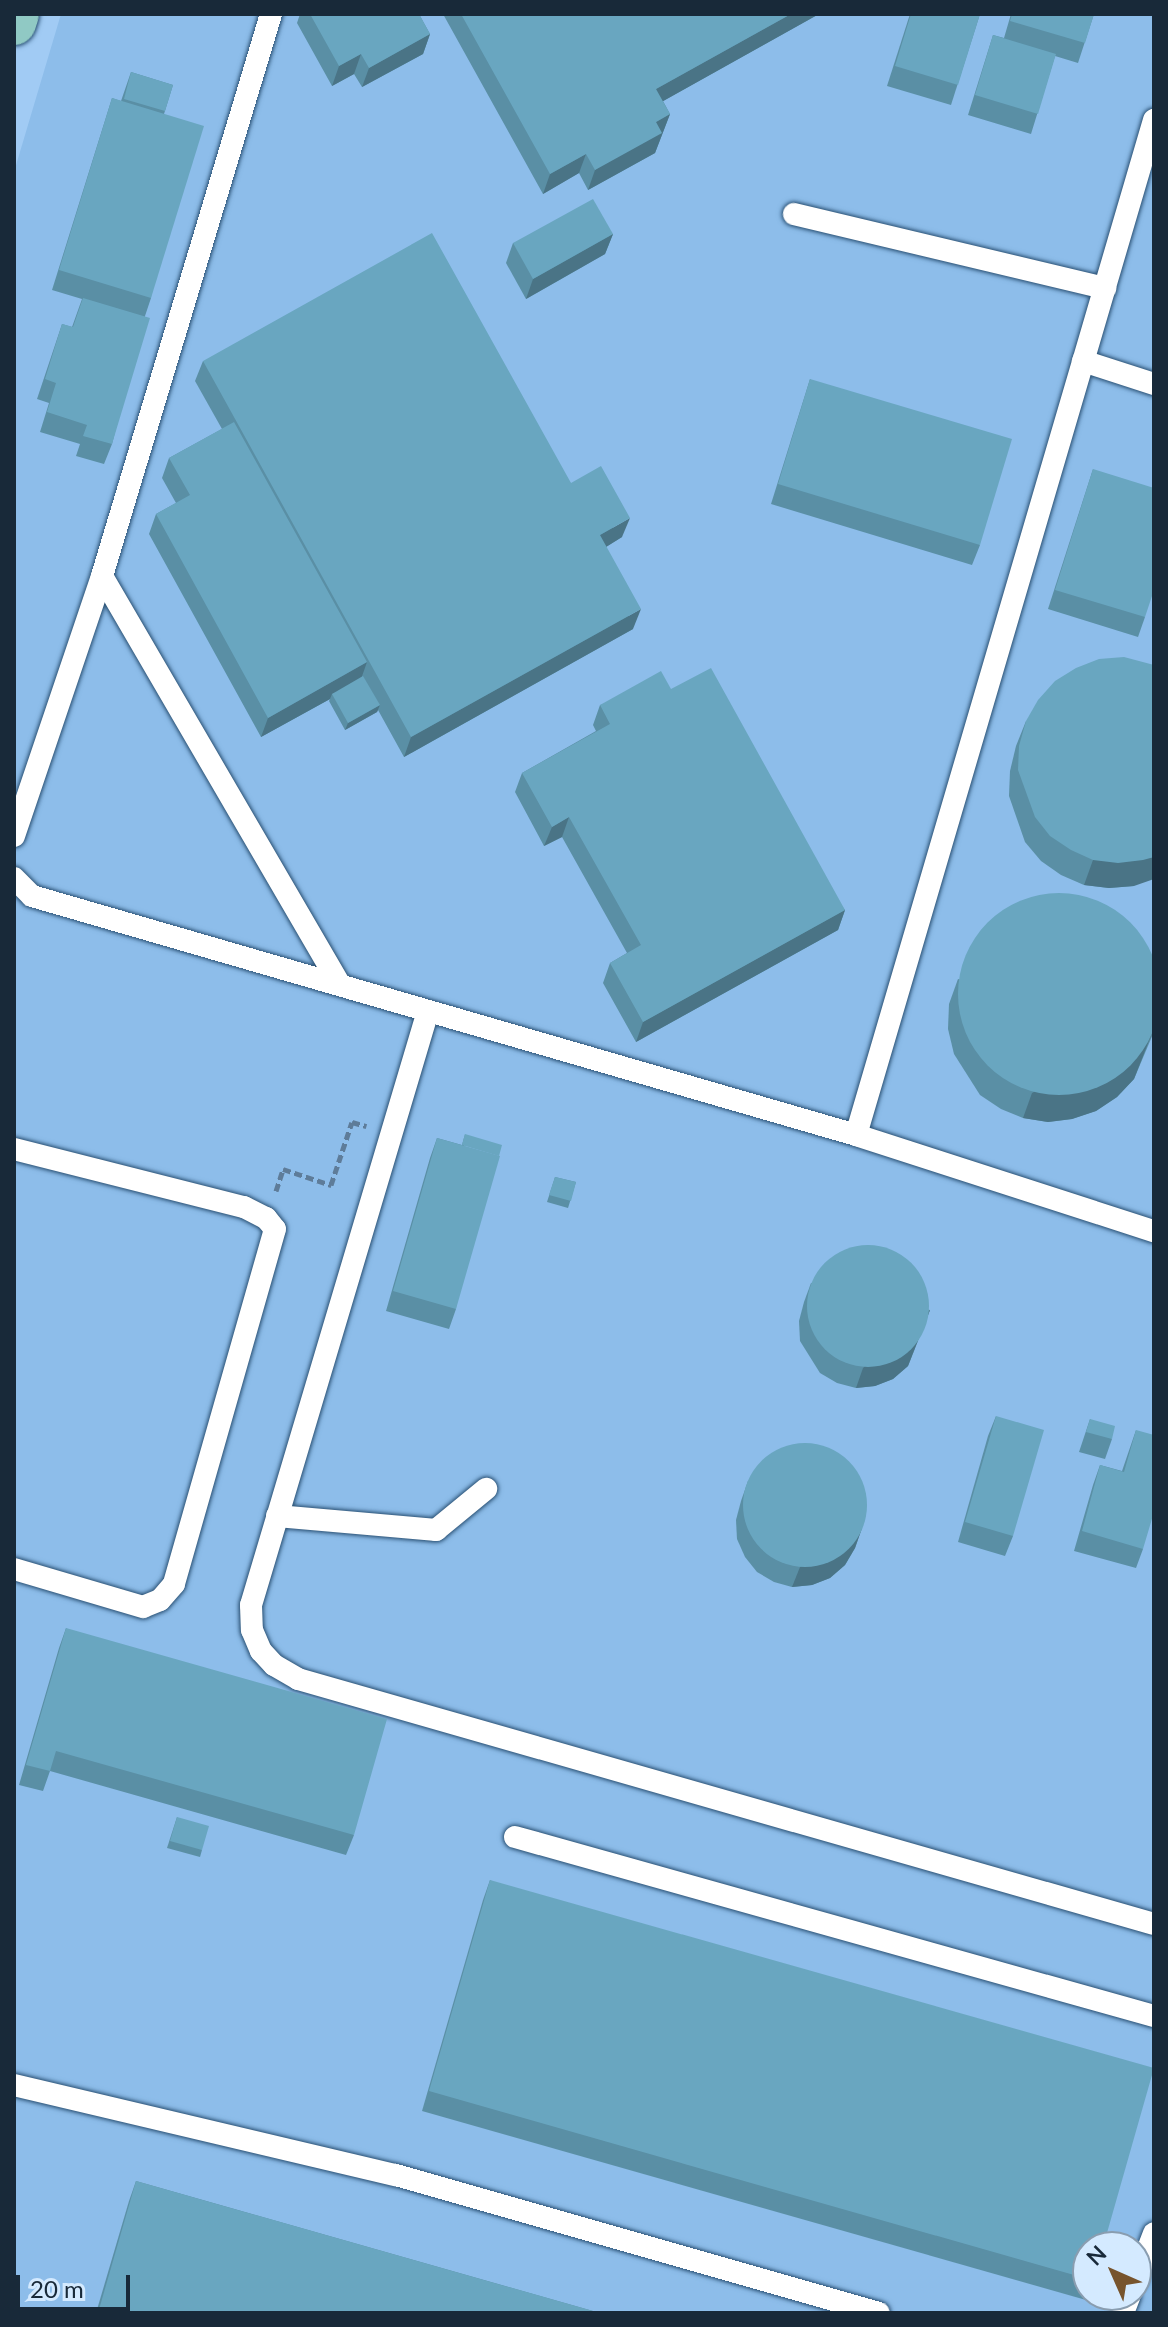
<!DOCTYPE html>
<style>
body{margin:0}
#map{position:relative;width:1168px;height:2327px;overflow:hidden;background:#a1cbf4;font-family:Lato,sans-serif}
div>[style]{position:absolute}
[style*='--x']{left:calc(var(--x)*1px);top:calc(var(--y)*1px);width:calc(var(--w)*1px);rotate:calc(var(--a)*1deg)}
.built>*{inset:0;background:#8dbdea}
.path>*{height:5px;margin-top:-2.5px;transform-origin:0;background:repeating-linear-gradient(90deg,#5e7c99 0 8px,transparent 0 12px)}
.roads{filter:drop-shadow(0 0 2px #295073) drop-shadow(0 0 2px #295073)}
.service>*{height:22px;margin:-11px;padding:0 11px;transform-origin:11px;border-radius:11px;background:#fff}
.primary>*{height:44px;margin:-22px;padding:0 22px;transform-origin:22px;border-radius:22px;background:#90c9c4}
.wall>*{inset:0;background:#5a8fa5}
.shaded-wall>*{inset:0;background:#4a7486}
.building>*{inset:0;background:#69a6c0}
.round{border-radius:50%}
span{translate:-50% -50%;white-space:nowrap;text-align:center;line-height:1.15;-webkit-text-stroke:8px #d4eaff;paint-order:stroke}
.frame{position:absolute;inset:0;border:16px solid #182939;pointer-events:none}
.north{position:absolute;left:1072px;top:2231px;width:80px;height:80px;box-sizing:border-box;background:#d4eaff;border:2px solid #899db0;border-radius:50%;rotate:315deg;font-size:22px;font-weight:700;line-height:32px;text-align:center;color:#182939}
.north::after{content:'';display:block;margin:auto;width:28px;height:36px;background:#77542d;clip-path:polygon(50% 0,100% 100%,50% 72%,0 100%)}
.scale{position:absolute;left:16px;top:2275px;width:114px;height:36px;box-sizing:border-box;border:4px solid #182939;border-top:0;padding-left:10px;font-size:24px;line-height:28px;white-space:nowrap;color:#182939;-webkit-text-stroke:6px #d4eaff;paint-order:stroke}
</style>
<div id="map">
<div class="built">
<i style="clip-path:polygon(evenodd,61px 14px,1154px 14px,1154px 2313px,14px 2313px,14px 172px,61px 14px,1088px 2247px,1136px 2247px,1136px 2295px,1088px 2295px,1088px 2247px)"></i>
</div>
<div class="path">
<i style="--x:276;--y:1191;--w:23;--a:-72"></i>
<i style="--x:283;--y:1169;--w:51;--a:18.4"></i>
<i style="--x:331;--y:1185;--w:66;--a:-71.6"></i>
<i style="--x:352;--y:1122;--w:15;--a:16"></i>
</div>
<div class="roads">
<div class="service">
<i style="--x:794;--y:214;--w:320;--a:13.4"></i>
<i style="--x:1083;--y:361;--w:75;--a:17.9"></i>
<i style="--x:102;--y:576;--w:473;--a:59.8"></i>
<i style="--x:14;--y:836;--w:274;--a:-71.3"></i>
<i style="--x:102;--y:576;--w:587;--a:-73.26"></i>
<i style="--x:14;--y:878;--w:25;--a:45"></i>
<i style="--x:32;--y:896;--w:858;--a:16.17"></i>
<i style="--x:856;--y:1135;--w:313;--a:17.9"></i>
<i style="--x:428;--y:1011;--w:620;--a:106.59"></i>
<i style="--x:251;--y:1605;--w:25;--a:88"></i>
<i style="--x:252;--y:1630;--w:23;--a:67"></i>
<i style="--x:261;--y:1651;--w:19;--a:47"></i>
<i style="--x:274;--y:1665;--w:28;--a:30"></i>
<i style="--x:298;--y:1679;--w:890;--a:15.97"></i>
<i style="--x:856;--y:1135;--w:1058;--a:-73.64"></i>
<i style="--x:14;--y:1149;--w:237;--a:14.2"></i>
<i style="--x:244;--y:1207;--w:25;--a:27"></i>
<i style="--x:266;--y:1218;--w:14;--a:51"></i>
<i style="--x:275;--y:1229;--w:369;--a:105.9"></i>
<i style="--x:174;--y:1584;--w:21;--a:131"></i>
<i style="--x:160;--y:1600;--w:18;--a:158"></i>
<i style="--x:143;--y:1607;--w:134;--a:-163.6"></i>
<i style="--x:277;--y:1516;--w:160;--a:5"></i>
<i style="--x:436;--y:1530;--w:65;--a:-39.4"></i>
<i style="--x:515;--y:1837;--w:664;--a:15.65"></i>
<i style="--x:14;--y:2085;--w:392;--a:13.3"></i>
<i style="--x:396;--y:2175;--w:502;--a:15.95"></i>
<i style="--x:1136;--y:2280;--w:50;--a:-69"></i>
<i style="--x:1123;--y:2313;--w:19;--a:-69"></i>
</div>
<div class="primary">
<i style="--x:14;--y:23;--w:9;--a:-72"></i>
</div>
</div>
<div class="wall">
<i style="clip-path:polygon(300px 14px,419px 14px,430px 34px,423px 54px,362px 87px,354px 74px,332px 86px,297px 23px)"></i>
<i style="clip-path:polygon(443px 14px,819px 14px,663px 101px,670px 114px,655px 153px,588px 190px,579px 173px,543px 194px)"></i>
<i style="clip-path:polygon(910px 14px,980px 14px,951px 105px,887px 86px)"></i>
<i style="clip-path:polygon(1011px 14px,1094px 14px,1078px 63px,1055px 56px,1031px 134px,968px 115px,993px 35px,1004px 38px)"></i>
<i style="clip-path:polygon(131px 72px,173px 85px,164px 114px,151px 298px,145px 316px,112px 444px,104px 464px,76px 456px,80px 444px,40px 432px,49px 403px,37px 399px,62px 324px,72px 327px,82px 299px,52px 290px,112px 98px,121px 101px)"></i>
<i style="clip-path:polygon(613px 234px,605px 254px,526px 299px,506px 263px,513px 243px)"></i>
<i style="clip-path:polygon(203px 361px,571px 483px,622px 537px,606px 547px,633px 629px,404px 757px,378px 710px,377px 712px,345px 730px,329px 701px,330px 699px,261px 737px,149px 534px,156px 514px,176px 503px,162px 478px,169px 458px,222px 429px,195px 381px)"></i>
<i style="clip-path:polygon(810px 379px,980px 545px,972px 565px,771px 504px)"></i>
<i style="clip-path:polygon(1093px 469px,1145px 617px,1138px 637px,1048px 609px)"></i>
<i style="clip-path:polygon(671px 689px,845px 910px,838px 930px,636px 1042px,603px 983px,610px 963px,627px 953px,562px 837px,544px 846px,515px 792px,522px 773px,596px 731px,593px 725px,600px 705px)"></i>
<i style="clip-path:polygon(1026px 721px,1134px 886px,1109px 888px,1084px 885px,1061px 875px,1041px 861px,1025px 842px,1009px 796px,1010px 771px,1016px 746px)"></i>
<i style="clip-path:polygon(958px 979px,1153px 1034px,1134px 1079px,1117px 1097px,1096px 1111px,1072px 1119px,1048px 1122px,1023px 1118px,1001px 1109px,980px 1095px,954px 1054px,948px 1029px,949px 1004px)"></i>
<i style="clip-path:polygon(465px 1134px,456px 1309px,449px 1329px,386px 1311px,430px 1158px,437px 1138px,462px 1145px)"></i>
<i style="clip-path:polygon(555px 1177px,576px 1182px,568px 1208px,547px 1202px)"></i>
<i style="clip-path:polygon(811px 1283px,930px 1310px,908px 1366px,893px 1379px,875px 1386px,856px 1388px,837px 1383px,820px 1373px,800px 1341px,799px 1321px,804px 1302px)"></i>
<i style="clip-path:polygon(996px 1416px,1013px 1536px,1005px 1556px,958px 1542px,988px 1436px)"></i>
<i style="clip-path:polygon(1090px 1419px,1112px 1439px,1105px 1459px,1079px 1452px)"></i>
<i style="clip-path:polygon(1136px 1430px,1143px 1549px,1136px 1568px,1074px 1551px,1093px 1485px,1100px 1465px,1122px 1471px)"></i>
<i style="clip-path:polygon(748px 1481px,862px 1528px,855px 1548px,845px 1565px,830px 1578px,812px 1585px,792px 1587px,774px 1582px,757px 1572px,745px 1557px,737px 1539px,736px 1520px,741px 1501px)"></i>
<i style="clip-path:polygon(66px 1628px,354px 1835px,346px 1855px,50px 1771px,43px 1791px,19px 1785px,59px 1648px)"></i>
<i style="clip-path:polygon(177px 1817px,202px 1850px,200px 1857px,167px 1848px)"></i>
<i style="clip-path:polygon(490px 1880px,1088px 2247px,1088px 2294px,1086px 2300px,422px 2111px,483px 1900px)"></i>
<i style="clip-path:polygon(136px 2181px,600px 2313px,96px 2313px,129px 2201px)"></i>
</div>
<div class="shaded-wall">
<i style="clip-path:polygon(791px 14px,819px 14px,649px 109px,656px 89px)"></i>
<i style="clip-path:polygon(430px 34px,423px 54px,362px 87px,369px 68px)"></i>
<i style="clip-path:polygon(361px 54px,354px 74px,332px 86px,339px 66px)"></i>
<i style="clip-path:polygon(670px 114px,655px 153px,588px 190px,595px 170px,656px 122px)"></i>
<i style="clip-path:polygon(586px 154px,579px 173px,543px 194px,550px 174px)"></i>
<i style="clip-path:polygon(613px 234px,605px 254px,526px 299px,533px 279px)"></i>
<i style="clip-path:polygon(630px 518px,622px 537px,593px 555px,600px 535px)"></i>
<i style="clip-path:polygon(641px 609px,633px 629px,404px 757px,411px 737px)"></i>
<i style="clip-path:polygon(367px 662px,360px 682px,332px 694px,330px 699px,261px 737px,268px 718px)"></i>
<i style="clip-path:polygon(380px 705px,377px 712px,345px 730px,348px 723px)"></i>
<i style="clip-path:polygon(569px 817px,562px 837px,544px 846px,552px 827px)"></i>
<i style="clip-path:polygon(1154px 857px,1154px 879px,1134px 886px,1109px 888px,1084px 885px,1093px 860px)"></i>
<i style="clip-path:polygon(845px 910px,838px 930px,636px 1042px,643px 1022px)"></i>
<i style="clip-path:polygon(1154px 1028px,1134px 1079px,1117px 1097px,1096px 1111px,1072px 1119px,1048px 1122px,1023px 1118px,1032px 1093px)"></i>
<i style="clip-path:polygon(930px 1310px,908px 1366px,893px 1379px,875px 1386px,856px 1388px,863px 1368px)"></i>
<i style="clip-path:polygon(862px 1528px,855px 1548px,845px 1565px,830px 1578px,812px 1585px,792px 1587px,800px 1567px)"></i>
</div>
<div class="building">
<i style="clip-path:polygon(310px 14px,419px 14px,430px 34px,369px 68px,361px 54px,339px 66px)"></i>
<i style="clip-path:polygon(461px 14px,791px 14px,656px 89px,670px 114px,656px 122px,662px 133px,595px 170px,586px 154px,550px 174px)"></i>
<i style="clip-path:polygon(911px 14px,980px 14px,958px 85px,895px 66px)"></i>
<i style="clip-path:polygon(1012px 14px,1094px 14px,1085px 43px,1010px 21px)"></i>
<i style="clip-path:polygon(993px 35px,1056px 54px,1038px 114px,975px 95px)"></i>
<i style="clip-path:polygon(131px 72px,173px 85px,165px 111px,124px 99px)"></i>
<i style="clip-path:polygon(112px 98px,204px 126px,151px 298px,59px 270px)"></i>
<i style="clip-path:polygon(593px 199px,613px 234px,533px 279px,513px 243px)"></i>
<i style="clip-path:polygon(432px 233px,571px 483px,601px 466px,630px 518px,600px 535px,641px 609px,411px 737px,203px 361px)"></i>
<i style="clip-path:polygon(83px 298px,150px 318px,112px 444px,83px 436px,87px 425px,47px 412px,56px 383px,45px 379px,62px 324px,73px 327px)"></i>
<i style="clip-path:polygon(810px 379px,1012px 439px,980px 545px,778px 484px)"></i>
<i style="clip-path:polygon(234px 422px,367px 662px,268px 718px,156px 514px,190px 495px,169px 458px)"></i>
<i style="clip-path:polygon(1093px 469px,1154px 488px,1154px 590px,1145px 617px,1055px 590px)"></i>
<i style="clip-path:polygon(1124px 657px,1154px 665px,1154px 857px,1143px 860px,1118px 863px,1093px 860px,1071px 850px,1050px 836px,1035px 817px,1018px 770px,1019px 746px,1026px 721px,1038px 700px,1055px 681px,1076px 668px,1099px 659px)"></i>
<i style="clip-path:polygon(711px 668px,845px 910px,643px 1022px,610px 963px,641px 945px,569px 817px,552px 827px,522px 773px,610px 724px,600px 705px,661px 671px,671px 689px)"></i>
<i style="clip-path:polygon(363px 676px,380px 705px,348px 723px,332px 694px)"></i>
<i class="round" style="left:958px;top:893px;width:202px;height:202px"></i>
<i style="clip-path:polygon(465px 1134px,502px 1145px,499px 1156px,462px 1145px)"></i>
<i style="clip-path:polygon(437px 1138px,500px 1156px,456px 1309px,393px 1291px)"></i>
<i style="clip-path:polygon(555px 1177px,576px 1182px,571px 1201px,549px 1195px)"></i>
<i class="round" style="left:807px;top:1245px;width:122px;height:122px"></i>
<i style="clip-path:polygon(996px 1416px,1044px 1430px,1013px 1536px,965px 1522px)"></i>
<i style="clip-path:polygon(1090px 1419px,1115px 1426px,1112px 1439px,1086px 1432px)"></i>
<i style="clip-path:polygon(1136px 1430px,1154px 1435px,1154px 1512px,1143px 1549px,1082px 1531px,1100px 1465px,1124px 1472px)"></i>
<i class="round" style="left:743px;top:1443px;width:124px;height:124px"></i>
<i style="clip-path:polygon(66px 1628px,387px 1719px,354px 1835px,56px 1751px,50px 1771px,26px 1765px)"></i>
<i style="clip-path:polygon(177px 1817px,209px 1826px,202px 1850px,170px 1841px)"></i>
<i style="clip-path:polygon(490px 1880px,1154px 2068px,1103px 2247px,1088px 2247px,1088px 2279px,429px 2091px)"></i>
<i style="clip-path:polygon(136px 2181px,600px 2313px,98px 2313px)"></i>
</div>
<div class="frame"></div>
<div class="north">N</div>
<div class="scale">20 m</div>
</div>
